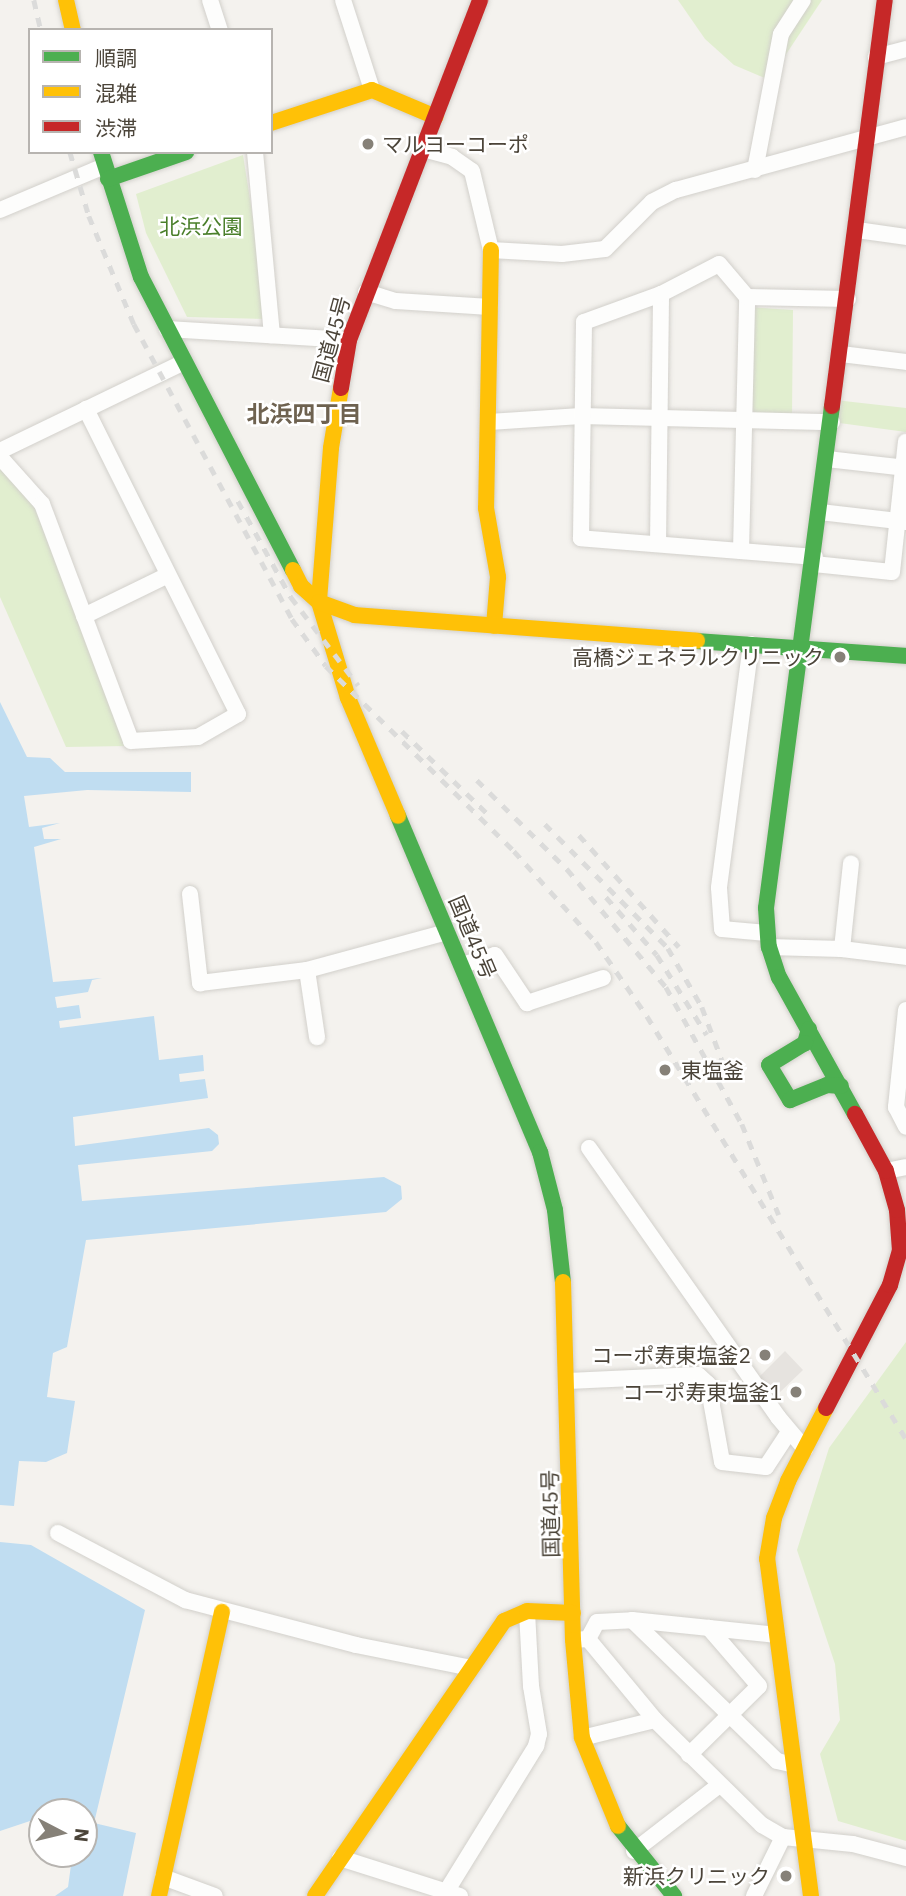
<!DOCTYPE html>
<meta charset="utf-8">
<style>
body{margin:0}
#map{position:relative;width:906px;height:1896px;overflow:hidden;background:#f4f2ee;font-family:"IBM Plex Sans","Noto Sans JP",sans-serif}
div>[style]{position:absolute}
[style*='--x']{left:calc(var(--x)*1px);top:calc(var(--y)*1px);width:calc(var(--w)*1px);rotate:calc(var(--a)*1deg)}
.green>*{inset:0;background:#e1eecf}
.parking>*{inset:0;background:#e6e3df}
.water>*{inset:0;background:#c0ddf1}
.roads{filter:drop-shadow(0 0 2px #d2d0cb) drop-shadow(0 0 2px #d2d0cb)}
.street>*{height:16px;margin:-8px;padding:0 8px;transform-origin:8px;border-radius:8px;background:#fdfdfc}
.fast>*{height:16px;margin:-8px;padding:0 8px;transform-origin:8px;border-radius:8px;background:#4caf50}
.slow>*{height:16px;margin:-8px;padding:0 8px;transform-origin:8px;border-radius:8px;background:#ffc107}
.jam>*{height:16px;margin:-8px;padding:0 8px;transform-origin:8px;border-radius:8px;background:#c62828}
.rail>*{height:4.5px;margin-top:-2.25px;transform-origin:0;background:repeating-linear-gradient(90deg,#dbdbda 0 9px,transparent 0 18px)}
.dots>*{width:19px;height:19px;translate:-50% -50%;box-sizing:border-box;border:4px solid #fff;border-radius:50%}
span{translate:-50% -50%;white-space:nowrap;text-align:center;line-height:1.15;-webkit-text-stroke:5px #fff;paint-order:stroke}
.poi-label{font-size:21px;color:#4b4439}
.left{translate:0 -50%;text-align:left}
.right{translate:-100% -50%;text-align:right}
.park-label{font-size:21px;color:#4a7f2a}
.street-label{font-size:21px;color:#4b4439}
.neighbourhood-label{font-size:23px;color:#6e6250;font-weight:700}
.legend{position:absolute;left:28px;top:28px;width:245px;height:126px;box-sizing:border-box;background:#fff;border:2px solid #b7b4b0;margin:0;padding:9px 12px;list-style:none;font-size:21px;color:#4b4439}
.legend li{display:flex;align-items:center;gap:14px;height:35px}
.legend b{width:35px;border:2px solid #b7b4b0}
.north{position:absolute;left:28px;top:1798px;width:70px;height:70px;box-sizing:border-box;background:#fff;border:2px solid #b7b4b0;border-radius:50%;rotate:97deg;font-size:19px;font-weight:700;line-height:28px;text-align:center;color:#4b4439}
.north::after{content:'';display:block;margin:auto;width:24px;height:32px;background:#868178;clip-path:polygon(50% 0,100% 100%,50% 72%,0 100%)}
</style>
<div id="map">
<div class="green">
<i style="clip-path:polygon(678px 0,822px 0,769px 80px,734px 65px,705px 39px)"></i>
<i style="clip-path:polygon(243px 155px,269px 319px,187px 317px,146px 233px,136px 194px)"></i>
<i style="clip-path:polygon(747px 307px,793px 310px,792px 415px,744px 414px)"></i>
<i style="clip-path:polygon(835px 400px,906px 408px,906px 432px,832px 422px)"></i>
<i style="clip-path:polygon(0 467px,38px 509px,127px 746px,66px 747px,0 597px)"></i>
<i style="clip-path:polygon(906px 1342px,906px 1841px,838px 1821px,820px 1754px,840px 1720px,835px 1664px,797px 1550px,829px 1448px)"></i>
</div>
<div class="parking">
<i style="clip-path:polygon(785px 1351px,803px 1370px,776px 1396px,758px 1378px)"></i>
</div>
<div class="water">
<i style="clip-path:polygon(0 702px,27px 757px,50px 758px,65px 772px,191px 772px,191px 792px,87px 790px,24px 796px,29px 827px,60px 823px,42px 828px,44px 839px,61px 839px,34px 847px,53px 982px,102px 978px,92px 980px,88px 992px,55px 997px,57px 1008px,79px 1005px,81px 1018px,59px 1021px,60px 1028px,154px 1016px,159px 1060px,203px 1055px,204px 1071px,179px 1074px,180px 1082px,205px 1079px,208px 1098px,73px 1117px,75px 1146px,209px 1128px,218px 1135px,219px 1144px,212px 1151px,78px 1165px,82px 1201px,384px 1177px,401px 1186px,402px 1199px,386px 1212px,86px 1240px,67px 1347px,53px 1353px,47px 1397px,75px 1401px,67px 1453px,46px 1462px,19px 1461px,14px 1506px,0 1505px)"></i>
<i style="clip-path:polygon(0 1542px,31px 1545px,145px 1610px,94px 1823px,136px 1833px,123px 1896px,55px 1896px,68px 1887px,71px 1865px,65px 1854px,84px 1854px,84px 1812px,42px 1812px,42px 1829px,30px 1821px,0 1831px)"></i>
</div>
<div class="roads">
<div class="street">
<i style="--x:210;--y:0;--w:32;--a:72"></i>
<i style="--x:343;--y:0;--w:95;--a:72.1"></i>
<i style="--x:876;--y:57;--w:31;--a:-15"></i>
<i style="--x:423;--y:149;--w:30;--a:15"></i>
<i style="--x:452;--y:157;--w:24;--a:35"></i>
<i style="--x:472;--y:171;--w:81;--a:76.5"></i>
<i style="--x:491;--y:250;--w:71;--a:3.2"></i>
<i style="--x:562;--y:254;--w:43;--a:-6.6"></i>
<i style="--x:605;--y:249;--w:66;--a:-45"></i>
<i style="--x:652;--y:202;--w:27;--a:-27"></i>
<i style="--x:676;--y:190;--w:238;--a:-15.3"></i>
<i style="--x:255;--y:152;--w:184;--a:84.7"></i>
<i style="--x:755;--y:170;--w:138;--a:-79.2"></i>
<i style="--x:781;--y:34;--w:40;--a:-57.1"></i>
<i style="--x:0;--y:210;--w:113;--a:-22.9"></i>
<i style="--x:857;--y:230;--w:49;--a:8.1"></i>
<i style="--x:366;--y:292;--w:31;--a:17"></i>
<i style="--x:396;--y:301;--w:94;--a:3.7"></i>
<i style="--x:167;--y:329;--w:182;--a:3.5"></i>
<i style="--x:841;--y:354;--w:65;--a:7"></i>
<i style="--x:489;--y:422;--w:92;--a:-3.7"></i>
<i style="--x:581;--y:416;--w:251;--a:1.4"></i>
<i style="--x:0;--y:451;--w:204;--a:-25.8"></i>
<i style="--x:0;--y:457;--w:63;--a:48.2"></i>
<i style="--x:42;--y:504;--w:253;--a:69.4"></i>
<i style="--x:131;--y:741;--w:67;--a:-3.4"></i>
<i style="--x:198;--y:737;--w:46;--a:-29.9"></i>
<i style="--x:238;--y:714;--w:341;--a:-116.5"></i>
<i style="--x:827;--y:459;--w:80;--a:6.5"></i>
<i style="--x:820;--y:512;--w:87;--a:6.6"></i>
<i style="--x:658;--y:544;--w:250;--a:-89.3"></i>
<i style="--x:741;--y:551;--w:254;--a:-88.6"></i>
<i style="--x:815;--y:557;--w:235;--a:-175.4"></i>
<i style="--x:581;--y:538;--w:216;--a:-89.2"></i>
<i style="--x:584;--y:322;--w:82;--a:-20"></i>
<i style="--x:661;--y:294;--w:65;--a:-27.3"></i>
<i style="--x:719;--y:264;--w:43;--a:49.7"></i>
<i style="--x:747;--y:297;--w:101;--a:1.1"></i>
<i style="--x:814;--y:564;--w:78;--a:5.9"></i>
<i style="--x:892;--y:572;--w:131;--a:-83.9"></i>
<i style="--x:84;--y:616;--w:93;--a:-26"></i>
<i style="--x:751;--y:644;--w:246;--a:97.5"></i>
<i style="--x:719;--y:888;--w:41;--a:85.8"></i>
<i style="--x:722;--y:929;--w:45;--a:5.1"></i>
<i style="--x:190;--y:894;--w:90;--a:83.6"></i>
<i style="--x:200;--y:983;--w:108;--a:-6.9"></i>
<i style="--x:307;--y:970;--w:145;--a:-15.2"></i>
<i style="--x:769;--y:947;--w:73;--a:1.6"></i>
<i style="--x:842;--y:949;--w:64;--a:7.1"></i>
<i style="--x:842;--y:949;--w:86;--a:-84"></i>
<i style="--x:462;--y:965;--w:34;--a:-17"></i>
<i style="--x:495;--y:955;--w:58;--a:56.3"></i>
<i style="--x:527;--y:1003;--w:80;--a:-18.2"></i>
<i style="--x:307;--y:970;--w:68;--a:81.5"></i>
<i style="--x:906;--y:1010;--w:98;--a:95.9"></i>
<i style="--x:896;--y:1107;--w:22;--a:63"></i>
<i style="--x:589;--y:1148;--w:329;--a:54.9"></i>
<i style="--x:778;--y:1417;--w:42;--a:49.8"></i>
<i style="--x:886;--y:1171;--w:20;--a:-11"></i>
<i style="--x:568;--y:1381;--w:130;--a:-2.6"></i>
<i style="--x:698;--y:1375;--w:13;--a:42"></i>
<i style="--x:708;--y:1384;--w:79;--a:79.8"></i>
<i style="--x:722;--y:1462;--w:44;--a:6.5"></i>
<i style="--x:766;--y:1467;--w:42;--a:-56.7"></i>
<i style="--x:58;--y:1533;--w:144;--a:27.8"></i>
<i style="--x:185;--y:1600;--w:177;--a:14.7"></i>
<i style="--x:356;--y:1645;--w:117;--a:11.3"></i>
<i style="--x:632;--y:1620;--w:202;--a:44.2"></i>
<i style="--x:777;--y:1761;--w:17;--a:13"></i>
<i style="--x:588;--y:1639;--w:19;--a:-62"></i>
<i style="--x:597;--y:1622;--w:35;--a:-3"></i>
<i style="--x:632;--y:1620;--w:146;--a:5.9"></i>
<i style="--x:573;--y:1640;--w:15;--a:-4"></i>
<i style="--x:588;--y:1639;--w:105;--a:50.4"></i>
<i style="--x:655;--y:1720;--w:150;--a:44.5"></i>
<i style="--x:762;--y:1825;--w:24;--a:30"></i>
<i style="--x:783;--y:1837;--w:70;--a:5.7"></i>
<i style="--x:853;--y:1844;--w:55;--a:14.8"></i>
<i style="--x:582;--y:1738;--w:75;--a:-13.9"></i>
<i style="--x:689;--y:1755;--w:98;--a:-44.6"></i>
<i style="--x:759;--y:1686;--w:77;--a:-130.8"></i>
<i style="--x:634;--y:1851;--w:106;--a:-37.7"></i>
<i style="--x:340;--y:1858;--w:126;--a:17.6"></i>
<i style="--x:163;--y:1877;--w:55;--a:20.1"></i>
<i style="--x:446;--y:1892;--w:172;--a:-58.3"></i>
<i style="--x:536;--y:1746;--w:12;--a:-76"></i>
<i style="--x:539;--y:1734;--w:49;--a:-99.5"></i>
<i style="--x:531;--y:1686;--w:75;--a:-93.1"></i>
<i style="--x:754;--y:1896;--w:66;--a:-63.8"></i>
</div>
<div class="fast">
<i style="--x:101;--y:152;--w:131;--a:72.3"></i>
<i style="--x:141;--y:277;--w:330;--a:62.6"></i>
<i style="--x:108;--y:179;--w:83;--a:-19.1"></i>
<i style="--x:832;--y:406;--w:506;--a:97.49"></i>
<i style="--x:766;--y:908;--w:39;--a:86"></i>
<i style="--x:769;--y:947;--w:32;--a:72"></i>
<i style="--x:779;--y:977;--w:157;--a:61"></i>
<i style="--x:697;--y:641;--w:210;--a:4.1"></i>
<i style="--x:398;--y:816;--w:365;--a:67.1"></i>
<i style="--x:540;--y:1152;--w:60;--a:75.5"></i>
<i style="--x:555;--y:1210;--w:72;--a:83.7"></i>
<i style="--x:809;--y:1029;--w:15;--a:106"></i>
<i style="--x:805;--y:1043;--w:42;--a:148.6"></i>
<i style="--x:769;--y:1065;--w:41;--a:59"></i>
<i style="--x:790;--y:1100;--w:40;--a:-22"></i>
<i style="--x:827;--y:1085;--w:14;--a:4"></i>
<i style="--x:618;--y:1826;--w:90;--a:51.3"></i>
</div>
<div class="slow">
<i style="--x:66;--y:0;--w:31;--a:77"></i>
<i style="--x:271;--y:123;--w:106;--a:-18.1"></i>
<i style="--x:372;--y:90;--w:69;--a:22.9"></i>
<i style="--x:491;--y:250;--w:258;--a:91.1"></i>
<i style="--x:486;--y:508;--w:70;--a:80.1"></i>
<i style="--x:498;--y:577;--w:49;--a:94.7"></i>
<i style="--x:341;--y:388;--w:61;--a:99.5"></i>
<i style="--x:331;--y:448;--w:154;--a:94.5"></i>
<i style="--x:319;--y:602;--w:100;--a:73.2"></i>
<i style="--x:348;--y:698;--w:128;--a:67"></i>
<i style="--x:293;--y:570;--w:18;--a:63"></i>
<i style="--x:301;--y:586;--w:24;--a:42"></i>
<i style="--x:319;--y:602;--w:38;--a:20"></i>
<i style="--x:355;--y:615;--w:343;--a:4.3"></i>
<i style="--x:563;--y:1282;--w:358;--a:88.4"></i>
<i style="--x:573;--y:1640;--w:98;--a:84.8"></i>
<i style="--x:582;--y:1738;--w:95;--a:67.8"></i>
<i style="--x:159;--y:1896;--w:291;--a:-77.5"></i>
<i style="--x:315;--y:1896;--w:334;--a:-55.5"></i>
<i style="--x:504;--y:1621;--w:25;--a:-23"></i>
<i style="--x:527;--y:1611;--w:46;--a:2.5"></i>
<i style="--x:811;--y:1896;--w:340;--a:-97.4"></i>
<i style="--x:767;--y:1559;--w:42;--a:-80.3"></i>
<i style="--x:774;--y:1518;--w:40;--a:-69"></i>
<i style="--x:788;--y:1481;--w:82;--a:-62.5"></i>
</div>
<div class="jam">
<i style="--x:341;--y:388;--w:49;--a:-80.5"></i>
<i style="--x:349;--y:340;--w:364;--a:-68.9"></i>
<i style="--x:832;--y:406;--w:409;--a:-82.6"></i>
<i style="--x:826;--y:1408;--w:139;--a:-62.5"></i>
<i style="--x:890;--y:1285;--w:35;--a:-74"></i>
<i style="--x:900;--y:1251;--w:41;--a:-94.2"></i>
<i style="--x:897;--y:1210;--w:41;--a:-105.8"></i>
<i style="--x:886;--y:1171;--w:65;--a:-118.5"></i>
</div>
</div>
<div class="rail">
<i style="--x:34;--y:0;--w:31;--a:77"></i>
<i style="--x:70;--y:152;--w:67;--a:73.5"></i>
<i style="--x:89;--y:216;--w:117;--a:67.4"></i>
<i style="--x:134;--y:324;--w:335;--a:61.8"></i>
<i style="--x:292;--y:619;--w:58;--a:54.1"></i>
<i style="--x:326;--y:666;--w:264;--a:44.5"></i>
<i style="--x:514;--y:851;--w:122;--a:48"></i>
<i style="--x:596;--y:942;--w:90;--a:55.4"></i>
<i style="--x:647;--y:1016;--w:495;--a:58.5"></i>
<i style="--x:238;--y:501;--w:110;--a:61.1"></i>
<i style="--x:291;--y:597;--w:111;--a:52.7"></i>
<i style="--x:402;--y:731;--w:122;--a:44"></i>
<i style="--x:477;--y:780;--w:127;--a:44.7"></i>
<i style="--x:567;--y:869;--w:154;--a:50"></i>
<i style="--x:666;--y:987;--w:157;--a:61"></i>
<i style="--x:742;--y:1124;--w:98;--a:67.9"></i>
<i style="--x:545;--y:824;--w:175;--a:45.2"></i>
<i style="--x:668;--y:948;--w:68;--a:60"></i>
<i style="--x:702;--y:1007;--w:68;--a:69.4"></i>
<i style="--x:579;--y:835;--w:150;--a:48.2"></i>
<i style="--x:606;--y:897;--w:77;--a:48.7"></i>
<i style="--x:657;--y:955;--w:94;--a:58"></i>
</div>
<div class="dots">
<i style="left:368px;top:144px;background:#868178"></i>
<i style="left:840px;top:657px;background:#868178"></i>
<i style="left:665px;top:1070px;background:#868178"></i>
<i style="left:765px;top:1355px;background:#868178"></i>
<i style="left:796px;top:1392px;background:#868178"></i>
<i style="left:786px;top:1876px;background:#868178"></i>
</div>
<div class="poi-label">
<span class="left" style="left:382px;top:144px">マルヨーコーポ</span>
<span class="right" style="left:824px;top:657px">高橋ジェネラルクリニック</span>
<span class="left" style="left:681px;top:1070px">東塩釜</span>
<span class="right" style="left:751px;top:1355px">コーポ寿東塩釜2</span>
<span class="right" style="left:782px;top:1392px">コーポ寿東塩釜1</span>
<span class="right" style="left:770px;top:1876px">新浜クリニック</span>
</div>
<div class="park-label">
<span style="left:201px;top:226px">北浜公園</span>
</div>
<div class="street-label">
<span style="left:331px;top:339px;rotate:-75deg">国道45号</span>
<span style="left:473px;top:937px;rotate:67deg">国道45号</span>
<span style="left:550px;top:1514px;rotate:-91deg">国道45号</span>
</div>
<div class="neighbourhood-label">
<span style="left:304px;top:413px">北浜四丁目</span>
</div>
<ul class="legend">
<li><b style="height:9px;background:#4caf50"></b>順調</li>
<li><b style="height:9px;background:#ffc107"></b>混雑</li>
<li><b style="height:9px;background:#c62828"></b>渋滞</li>
</ul>
<div class="north">N</div>
</div>
